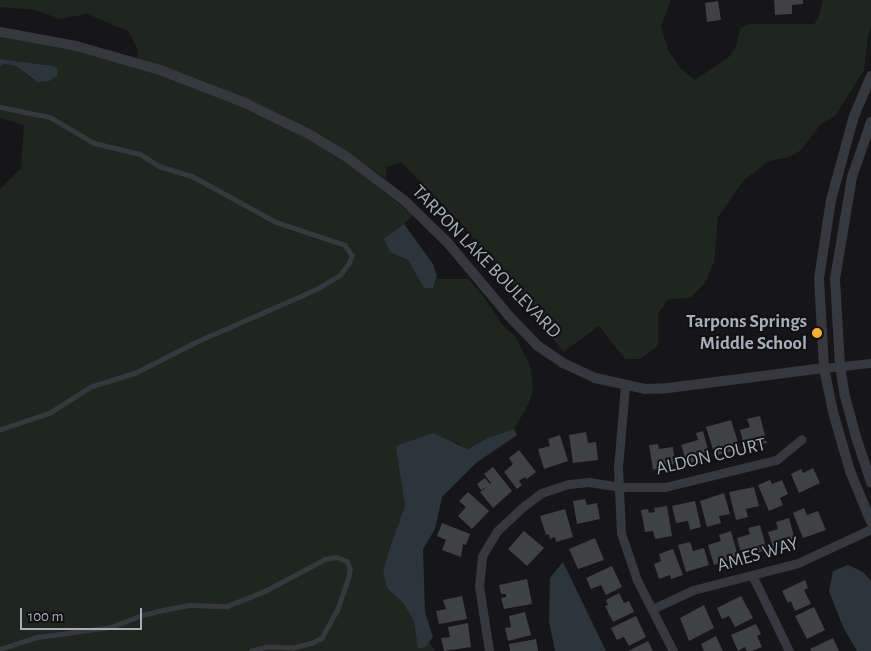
<!DOCTYPE html>
<style>
body{margin:0}
#map{position:relative;width:871px;height:651px;overflow:hidden;background:#161618;font-family:"Alegreya Sans",sans-serif}
div>[style]{position:absolute}
[style*='--x']{left:calc(var(--x)*1px);top:calc(var(--y)*1px);width:calc(var(--w)*1px);rotate:calc(var(--a)*1deg)}
.green>*{inset:0;background:#1e261f}
.water>*{inset:0;background:#2c353c}
.building>*{inset:0;background:#404145}
.service>*{height:4.5px;margin:-2.25px;padding:0 2.25px;transform-origin:2.25px;border-radius:2.25px;background:#37383d}
.minor>*{height:9px;margin:-4.5px;padding:0 4.5px;transform-origin:4.5px;border-radius:4.5px;background:#37383d}
.tertiary>*{height:10px;margin:-5px;padding:0 5px;transform-origin:5px;border-radius:5px;background:#37383d}
.dots>*{width:14px;height:14px;translate:-50% -50%;box-sizing:border-box;border:2px solid #111113;border-radius:50%}
span{translate:-50% -50%;white-space:nowrap;text-align:center;line-height:1.15;-webkit-text-stroke:4px #111113;paint-order:stroke}
.street-label{font-size:19px;color:#a8adb8}
.poi-label{font-size:19px;color:#a8adb8;font-weight:700}
.right{translate:-100% -50%;text-align:right}
.scale{position:absolute;left:20px;top:608px;width:122px;height:22px;box-sizing:border-box;border:2px solid #a8adb8;border-top:0;padding-left:6px;font-size:15px;line-height:18px;white-space:nowrap;color:#a8adb8;-webkit-text-stroke:4px #111113;paint-order:stroke}
</style>
<div id="map">
<div class="green">
<i style="clip-path:polygon(0 0,671px 0,661px 26px,668px 50px,680px 68px,695px 80px,729px 57px,736px 47px,740px 28px,749px 24px,814px 24px,818px 19px,823px 0,871px 0,871px 26px,868px 35px,864px 70px,835px 116px,821px 124px,801px 150px,789px 157px,769px 161px,744px 180px,718px 217px,714px 262px,705px 283px,690px 298px,668px 299px,658px 314px,658px 346px,640px 359px,625px 359px,599px 326px,563px 352px,514px 285px,455px 217px,401px 162px,386px 167px,386px 179px,350px 154px,284px 116px,202px 80px,137px 58px,138px 50px,128px 31px,87px 14px,60px 19px,35px 10px,0 7px)"></i>
<i style="clip-path:polygon(0 37px,75px 51px,158px 74px,241px 106px,306px 138px,345px 161px,413px 215px,404px 224px,390px 252px,408px 260px,424px 287px,433px 288px,436px 279px,468px 279px,484px 297px,503px 326px,515px 336px,530px 365px,533px 389px,529px 403px,514px 429px,490px 437px,466px 449px,456px 442px,403px 483px,405px 506px,390px 547px,383px 571px,387px 588px,404px 604px,414px 622px,418px 649px,426px 647px,429px 642px,435px 651px,0 651px,0 189px,21px 168px,24px 125px,0 118px,0 66px,5px 64px,16px 66px,33px 80px,54px 66px,0 59px)"></i>
</div>
<div class="water">
<i style="clip-path:polygon(0 59px,54px 66px,58px 70px,57px 76px,49px 81px,37px 82px,16px 66px,5px 64px,0 66px)"></i>
<i style="clip-path:polygon(404px 224px,433px 264px,437px 276px,433px 288px,424px 288px,408px 260px,390px 252px,384px 239px)"></i>
<i style="clip-path:polygon(514px 429px,517px 435px,476px 463px,442px 497px,435px 529px,423px 549px,425px 612px,433px 637px,426px 647px,418px 649px,414px 622px,404px 604px,387px 588px,383px 571px,390px 547px,405px 506px,396px 446px,433px 433px,467px 449px,490px 437px)"></i>
<i style="clip-path:polygon(563px 562px,606px 651px,555px 651px,549px 621px,550px 578px)"></i>
<i style="clip-path:polygon(848px 565px,863px 572px,871px 581px,871px 651px,857px 651px,843px 627px,829px 591px,833px 571px)"></i>
</div>
<div class="building">
<i style="clip-path:polygon(774px 0,803px 0,803px 4px,792px 5px,792px 14px,775px 15px)"></i>
<i style="clip-path:polygon(718px 1px,721px 20px,707px 22px,705px 3px)"></i>
<i style="clip-path:polygon(760px 416px,767px 443px,745px 449px,740px 430px,750px 427px,747px 419px)"></i>
<i style="clip-path:polygon(731px 420px,740px 449px,715px 456px,706px 427px)"></i>
<i style="clip-path:polygon(703px 431px,710px 457px,687px 464px,681px 445px,698px 440px,696px 433px)"></i>
<i style="clip-path:polygon(586px 432px,588px 443px,596px 442px,598px 460px,573px 463px,569px 435px)"></i>
<i style="clip-path:polygon(560px 435px,568px 461px,544px 469px,538px 449px,550px 446px,548px 439px)"></i>
<i style="clip-path:polygon(658px 444px,659px 449px,673px 447px,675px 464px,653px 470px,649px 445px)"></i>
<i style="clip-path:polygon(519px 450px,536px 472px,527px 479px,525px 477px,519px 481px,522px 485px,517px 489px,504px 472px,513px 464px,509px 458px)"></i>
<i style="clip-path:polygon(493px 467px,512px 491px,493px 508px,480px 492px,488px 486px,481px 490px,477px 484px,485px 478px,490px 484px,491px 483px,484px 474px)"></i>
<i style="clip-path:polygon(813px 468px,820px 483px,799px 493px,791px 474px,801px 469px,803px 473px)"></i>
<i style="clip-path:polygon(770px 480px,772px 484px,782px 480px,788px 494px,780px 498px,783px 505px,769px 511px,758px 485px)"></i>
<i style="clip-path:polygon(754px 487px,759px 506px,746px 509px,748px 517px,736px 520px,729px 492px)"></i>
<i style="clip-path:polygon(468px 492px,489px 511px,472px 529px,458px 516px,466px 507px,459px 501px)"></i>
<i style="clip-path:polygon(724px 493px,730px 514px,719px 516px,721px 523px,707px 527px,700px 501px)"></i>
<i style="clip-path:polygon(585px 499px,587px 505px,597px 503px,600px 519px,577px 524px,573px 501px)"></i>
<i style="clip-path:polygon(695px 501px,701px 527px,690px 530px,688px 521px,676px 523px,672px 506px)"></i>
<i style="clip-path:polygon(667px 506px,672px 536px,655px 539px,653px 531px,645px 532px,641px 510px,648px 509px,649px 513px,655px 512px,654px 508px)"></i>
<i style="clip-path:polygon(804px 508px,807px 515px,818px 511px,826px 530px,803px 538px,793px 513px)"></i>
<i style="clip-path:polygon(565px 509px,573px 537px,556px 542px,555px 537px,550px 539px,549px 534px,546px 535px,540px 516px)"></i>
<i style="clip-path:polygon(789px 518px,796px 544px,774px 550px,768px 532px,778px 529px,776px 522px)"></i>
<i style="clip-path:polygon(442px 523px,470px 534px,466px 545px,463px 544px,461px 557px,442px 550px,446px 540px,437px 536px)"></i>
<i style="clip-path:polygon(760px 525px,767px 550px,742px 557px,737px 538px,750px 534px,748px 528px)"></i>
<i style="clip-path:polygon(524px 531px,544px 548px,527px 566px,508px 549px)"></i>
<i style="clip-path:polygon(731px 531px,738px 557px,714px 565px,708px 545px,721px 541px,719px 535px)"></i>
<i style="clip-path:polygon(595px 538px,604px 560px,578px 569px,569px 549px)"></i>
<i style="clip-path:polygon(690px 542px,693px 551px,704px 548px,709px 565px,686px 572px,678px 545px)"></i>
<i style="clip-path:polygon(673px 549px,683px 575px,671px 579px,670px 575px,659px 579px,654px 564px,661px 561px,659px 554px)"></i>
<i style="clip-path:polygon(612px 566px,622px 587px,606px 595px,601px 585px,591px 589px,586px 578px)"></i>
<i style="clip-path:polygon(527px 579px,532px 604px,504px 609px,501px 598px,506px 597px,506px 594px,501px 594px,499px 585px)"></i>
<i style="clip-path:polygon(805px 580px,808px 588px,804px 590px,811px 604px,795px 611px,791px 601px,788px 603px,782px 591px)"></i>
<i style="clip-path:polygon(619px 593px,624px 603px,629px 601px,634px 612px,613px 622px,605px 606px,608px 605px,606px 600px)"></i>
<i style="clip-path:polygon(462px 596px,467px 619px,439px 624px,436px 611px,446px 609px,443px 600px)"></i>
<i style="clip-path:polygon(741px 596px,753px 618px,735px 627px,729px 616px,722px 619px,717px 608px)"></i>
<i style="clip-path:polygon(704px 605px,714px 628px,689px 641px,680px 618px)"></i>
<i style="clip-path:polygon(814px 607px,825px 630px,807px 639px,795px 616px)"></i>
<i style="clip-path:polygon(525px 612px,531px 635px,508px 641px,505px 628px,511px 627px,509px 616px)"></i>
<i style="clip-path:polygon(636px 616px,646px 637px,629px 646px,624px 637px,617px 640px,611px 628px)"></i>
<i style="clip-path:polygon(468px 623px,471px 647px,444px 651px,441px 638px,450px 637px,448px 627px)"></i>
<i style="clip-path:polygon(756px 624px,761px 634px,757px 636px,762px 647px,752px 651px,747px 651px,745px 647px,738px 651px,731px 635px)"></i>
<i style="clip-path:polygon(716px 636px,723px 651px,704px 651px,701px 644px)"></i>
<i style="clip-path:polygon(833px 638px,839px 651px,811px 651px,810px 649px)"></i>
<i style="clip-path:polygon(536px 639px,538px 651px,510px 651px,509px 644px)"></i>
<i style="clip-path:polygon(648px 641px,653px 651px,628px 651px)"></i>
</div>
<div class="service">
<i style="--x:0;--y:107;--w:51;--a:11.3"></i>
<i style="--x:50;--y:117;--w:51;--a:30.6"></i>
<i style="--x:94;--y:143;--w:47;--a:13.4"></i>
<i style="--x:140;--y:154;--w:22;--a:32"></i>
<i style="--x:159;--y:166;--w:34;--a:17"></i>
<i style="--x:192;--y:176;--w:96;--a:28.7"></i>
<i style="--x:276;--y:222;--w:73;--a:18.4"></i>
<i style="--x:345;--y:245;--w:12;--a:55"></i>
<i style="--x:352;--y:255;--w:7;--a:106"></i>
<i style="--x:350;--y:262;--w:16;--a:125"></i>
<i style="--x:341;--y:275;--w:27;--a:149"></i>
<i style="--x:318;--y:289;--w:134;--a:156.3"></i>
<i style="--x:195;--y:343;--w:66;--a:153"></i>
<i style="--x:136;--y:373;--w:47;--a:162.7"></i>
<i style="--x:91;--y:387;--w:49;--a:147.6"></i>
<i style="--x:50;--y:413;--w:53;--a:161.2"></i>
<i style="--x:0;--y:649;--w:40;--a:-18"></i>
<i style="--x:38;--y:637;--w:74;--a:-7.8"></i>
<i style="--x:111;--y:627;--w:33;--a:-21"></i>
<i style="--x:142;--y:615;--w:22;--a:-13"></i>
<i style="--x:163;--y:610;--w:26;--a:-11"></i>
<i style="--x:189;--y:605;--w:38;--a:2"></i>
<i style="--x:227;--y:606;--w:41;--a:-21.5"></i>
<i style="--x:265;--y:591;--w:68;--a:-28.1"></i>
<i style="--x:325;--y:559;--w:11;--a:-10"></i>
<i style="--x:336;--y:557;--w:12;--a:20"></i>
<i style="--x:347;--y:561;--w:8;--a:67"></i>
<i style="--x:350;--y:568;--w:9;--a:96"></i>
<i style="--x:349;--y:577;--w:36;--a:109"></i>
<i style="--x:337;--y:611;--w:31;--a:119"></i>
<i style="--x:322;--y:638;--w:10;--a:151"></i>
<i style="--x:313;--y:643;--w:21;--a:166"></i>
<i style="--x:293;--y:648;--w:26;--a:-178"></i>
<i style="--x:267;--y:647;--w:16;--a:165"></i>
</div>
<div class="minor">
<i style="--x:824;--y:368;--w:47;--a:-6.1"></i>
<i style="--x:625;--y:386;--w:81;--a:94.9"></i>
<i style="--x:618;--y:467;--w:66;--a:87.4"></i>
<i style="--x:621;--y:533;--w:50;--a:71.2"></i>
<i style="--x:637;--y:580;--w:80;--a:63.1"></i>
<i style="--x:752;--y:575;--w:85;--a:64"></i>
<i style="--x:652;--y:609;--w:45;--a:-24.9"></i>
<i style="--x:693;--y:590;--w:108;--a:-14.4"></i>
<i style="--x:798;--y:563;--w:81;--a:-25"></i>
<i style="--x:489;--y:651;--w:66;--a:-98.7"></i>
<i style="--x:479;--y:586;--w:30;--a:-84"></i>
<i style="--x:482;--y:556;--w:29;--a:-59"></i>
<i style="--x:497;--y:531;--w:37;--a:-43"></i>
<i style="--x:524;--y:506;--w:21;--a:-37"></i>
<i style="--x:541;--y:493;--w:29;--a:-18"></i>
<i style="--x:569;--y:484;--w:20;--a:-6"></i>
<i style="--x:589;--y:482;--w:31;--a:9"></i>
<i style="--x:620;--y:487;--w:45;--a:0"></i>
<i style="--x:665;--y:487;--w:114;--a:-13.7"></i>
<i style="--x:776;--y:460;--w:33;--a:-39"></i>
</div>
<div class="tertiary">
<i style="--x:0;--y:32;--w:77;--a:10.4"></i>
<i style="--x:76;--y:46;--w:87;--a:15.9"></i>
<i style="--x:160;--y:70;--w:89;--a:21.1"></i>
<i style="--x:243;--y:102;--w:73;--a:25.9"></i>
<i style="--x:309;--y:134;--w:46;--a:31.6"></i>
<i style="--x:348;--y:158;--w:71;--a:37"></i>
<i style="--x:405;--y:201;--w:60;--a:44.3"></i>
<i style="--x:448;--y:243;--w:95;--a:50.1"></i>
<i style="--x:509;--y:316;--w:42;--a:46"></i>
<i style="--x:538;--y:346;--w:30;--a:34"></i>
<i style="--x:563;--y:363;--w:35;--a:25"></i>
<i style="--x:595;--y:378;--w:51;--a:12.4"></i>
<i style="--x:645;--y:389;--w:23;--a:-2"></i>
<i style="--x:668;--y:388;--w:157;--a:-7.3"></i>
<i style="--x:871;--y:76;--w:43;--a:113"></i>
<i style="--x:854;--y:116;--w:87;--a:105.3"></i>
<i style="--x:831;--y:200;--w:79;--a:98.7"></i>
<i style="--x:819;--y:278;--w:90;--a:86.8"></i>
<i style="--x:824;--y:368;--w:45;--a:78.4"></i>
<i style="--x:833;--y:412;--w:61;--a:73.9"></i>
<i style="--x:850;--y:471;--w:55;--a:67.6"></i>
<i style="--x:871;--y:122;--w:58;--a:109.1"></i>
<i style="--x:852;--y:177;--w:103;--a:99.5"></i>
<i style="--x:835;--y:279;--w:87;--a:86.7"></i>
<i style="--x:840;--y:366;--w:30;--a:81"></i>
<i style="--x:845;--y:396;--w:39;--a:75"></i>
<i style="--x:855;--y:434;--w:51;--a:71.6"></i>
</div>
<div class="dots">
<i style="left:817px;top:333px;background:#f2b134"></i>
</div>
<div class="street-label">
<span style="left:486px;top:262px;rotate:46deg">TARPON LAKE BOULEVARD</span>
<span style="left:711px;top:457px;rotate:-13deg">ALDON COURT</span>
<span style="left:758px;top:555px;rotate:-16deg">AMES WAY</span>
</div>
<div class="poi-label">
<span class="right" style="left:807px;top:333px">Tarpons Springs<br>Middle School</span>
</div>
<div class="scale">100 m</div>
</div>
